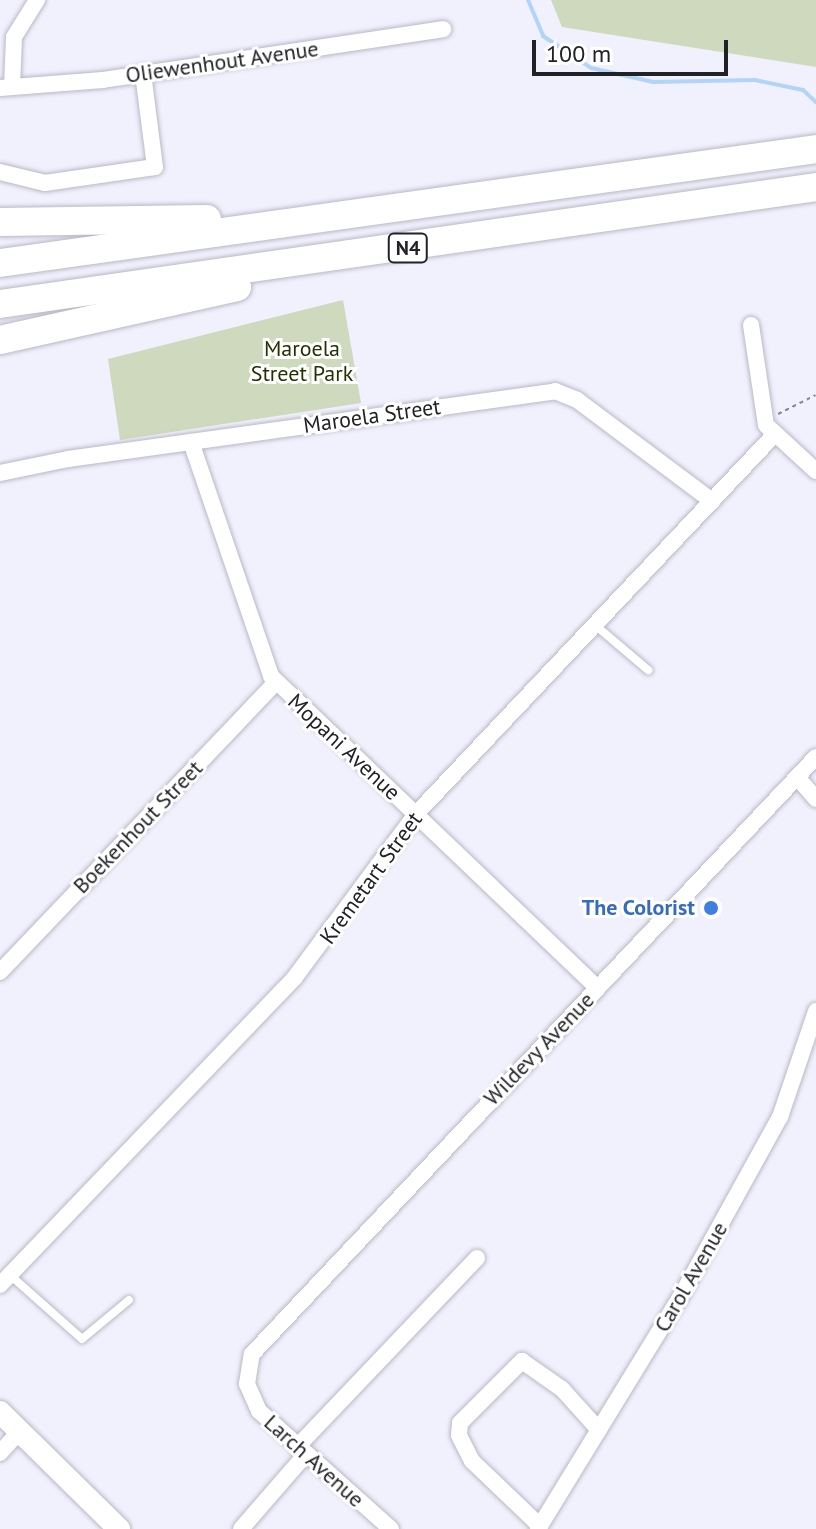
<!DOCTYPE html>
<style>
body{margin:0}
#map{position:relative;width:816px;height:1529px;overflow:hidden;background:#f1f1fe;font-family:"PT Sans",sans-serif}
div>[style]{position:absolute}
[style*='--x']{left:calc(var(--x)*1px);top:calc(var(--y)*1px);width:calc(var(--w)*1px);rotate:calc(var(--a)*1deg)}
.green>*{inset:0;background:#cfd9be}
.stream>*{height:4px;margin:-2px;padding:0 2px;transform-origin:2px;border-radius:2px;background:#b2d5f7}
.path>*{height:2px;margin-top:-1px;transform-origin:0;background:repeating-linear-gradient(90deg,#878890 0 4px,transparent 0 8px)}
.roads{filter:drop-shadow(0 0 2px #b8b9c5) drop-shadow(0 0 2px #b8b9c5)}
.lane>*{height:8px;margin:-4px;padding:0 4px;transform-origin:4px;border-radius:4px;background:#fff}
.street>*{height:16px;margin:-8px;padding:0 8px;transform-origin:8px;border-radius:8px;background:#fff}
.secondary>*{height:22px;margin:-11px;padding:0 11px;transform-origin:11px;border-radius:11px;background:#fff}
.highway>*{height:28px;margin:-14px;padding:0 14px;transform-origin:14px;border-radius:14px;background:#fff}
.dots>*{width:22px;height:22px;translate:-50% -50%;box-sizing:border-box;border:4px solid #fff;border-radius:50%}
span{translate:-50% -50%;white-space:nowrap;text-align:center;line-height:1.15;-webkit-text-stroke:6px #fff;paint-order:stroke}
.shield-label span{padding:2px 6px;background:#fff;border:2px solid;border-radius:6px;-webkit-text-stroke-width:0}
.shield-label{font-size:20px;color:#212226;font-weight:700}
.street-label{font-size:22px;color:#212226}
.park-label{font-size:22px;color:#243101}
.shop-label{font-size:22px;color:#366cbe;font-weight:700}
.right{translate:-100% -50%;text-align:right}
.scale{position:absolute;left:532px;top:40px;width:196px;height:36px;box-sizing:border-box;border:4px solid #212226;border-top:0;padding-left:10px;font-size:24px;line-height:28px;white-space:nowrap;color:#212226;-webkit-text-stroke:6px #fff;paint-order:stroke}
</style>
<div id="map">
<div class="green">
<i style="clip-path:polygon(551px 0,816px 0,816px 67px,562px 27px)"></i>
<i style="clip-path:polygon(343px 300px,361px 403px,120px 440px,108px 359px)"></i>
</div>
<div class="stream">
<i style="--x:528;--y:0;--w:39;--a:67"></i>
<i style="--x:543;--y:36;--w:58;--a:33.7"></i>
<i style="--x:591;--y:68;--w:64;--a:12.7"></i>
<i style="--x:653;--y:82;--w:102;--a:-1.1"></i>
<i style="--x:755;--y:80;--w:49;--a:11.8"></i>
<i style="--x:803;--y:90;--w:18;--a:43"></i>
</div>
<div class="path">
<i style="--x:778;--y:414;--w:42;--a:-26.6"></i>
</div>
<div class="roads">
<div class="lane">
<i style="--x:595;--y:625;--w:70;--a:40.3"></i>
<i style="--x:10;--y:1275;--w:96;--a:41.6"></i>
<i style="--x:82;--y:1339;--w:61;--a:-39.7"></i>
</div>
<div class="street">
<i style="--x:12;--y:87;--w:50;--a:-87.7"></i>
<i style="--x:14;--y:37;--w:44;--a:-58.1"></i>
<i style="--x:0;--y:88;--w:103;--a:-4.4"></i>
<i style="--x:103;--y:80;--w:344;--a:-8.5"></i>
<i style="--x:0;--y:172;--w:46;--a:13.7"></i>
<i style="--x:45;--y:183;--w:111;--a:-8.3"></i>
<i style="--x:155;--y:167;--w:95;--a:-97.3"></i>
<i style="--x:751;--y:325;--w:101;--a:81.5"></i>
<i style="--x:766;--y:425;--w:68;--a:42.6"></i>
<i style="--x:191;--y:442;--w:247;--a:71.1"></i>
<i style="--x:271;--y:676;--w:452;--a:43.7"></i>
<i style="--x:0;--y:473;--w:69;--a:-11.6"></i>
<i style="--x:68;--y:459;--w:492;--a:-7.9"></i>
<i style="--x:555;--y:391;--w:24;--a:22"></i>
<i style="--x:577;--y:400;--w:169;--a:36.8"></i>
<i style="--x:797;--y:777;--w:29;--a:49"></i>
<i style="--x:0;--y:972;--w:400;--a:-46.4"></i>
<i style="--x:0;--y:1285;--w:426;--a:-46.2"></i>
<i style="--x:295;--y:977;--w:203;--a:-53.4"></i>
<i style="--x:416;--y:814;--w:521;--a:-46.63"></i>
<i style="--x:297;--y:1447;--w:261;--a:-46.4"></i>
<i style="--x:0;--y:1453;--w:30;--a:-48"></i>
<i style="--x:540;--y:1526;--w:94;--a:-136.3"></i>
<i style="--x:472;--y:1461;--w:29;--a:-117"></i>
<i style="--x:459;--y:1435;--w:12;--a:-85"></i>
<i style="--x:460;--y:1423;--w:88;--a:-45"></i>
<i style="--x:522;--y:1361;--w:49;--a:35"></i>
<i style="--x:562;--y:1389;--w:55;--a:47.9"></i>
<i style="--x:241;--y:1529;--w:99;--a:-49.1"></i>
<i style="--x:391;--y:1529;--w:177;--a:-138.2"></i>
<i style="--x:259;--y:1411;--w:30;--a:-114"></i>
<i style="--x:247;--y:1384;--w:30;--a:-81"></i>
<i style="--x:252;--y:1354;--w:821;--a:-46.63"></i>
<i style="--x:538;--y:1529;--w:273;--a:-58.5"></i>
<i style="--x:681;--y:1296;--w:205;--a:-61.1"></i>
<i style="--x:780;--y:1117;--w:112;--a:-71.2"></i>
</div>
<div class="secondary">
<i style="--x:0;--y:1412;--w:167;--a:44.5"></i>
</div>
<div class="highway">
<i style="--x:0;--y:222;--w:207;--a:-0.8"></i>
<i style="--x:0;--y:263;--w:824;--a:-7.95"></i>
<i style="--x:0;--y:304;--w:824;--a:-8.16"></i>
<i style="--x:0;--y:340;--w:243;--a:-12.6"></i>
</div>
</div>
<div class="dots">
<i style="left:711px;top:908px;background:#3f7fe0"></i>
</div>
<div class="shield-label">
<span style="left:408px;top:248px">N4</span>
</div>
<div class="street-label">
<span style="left:222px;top:62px;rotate:-8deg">Oliewenhout Avenue</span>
<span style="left:372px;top:416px;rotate:-8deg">Maroela Street</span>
<span style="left:344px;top:747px;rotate:43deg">Mopani Avenue</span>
<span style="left:138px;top:827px;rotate:-46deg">Boekenhout Street</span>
<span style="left:371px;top:878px;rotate:-54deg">Kremetart Street</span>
<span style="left:539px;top:1049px;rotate:-46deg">Wildevy Avenue</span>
<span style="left:691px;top:1277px;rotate:-60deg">Carol Avenue</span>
<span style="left:314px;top:1461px;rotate:42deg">Larch Avenue</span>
</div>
<div class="park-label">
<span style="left:302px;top:361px">Maroela<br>Street Park</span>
</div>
<div class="shop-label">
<span class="right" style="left:695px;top:908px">The Colorist</span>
</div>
<div class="scale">100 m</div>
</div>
